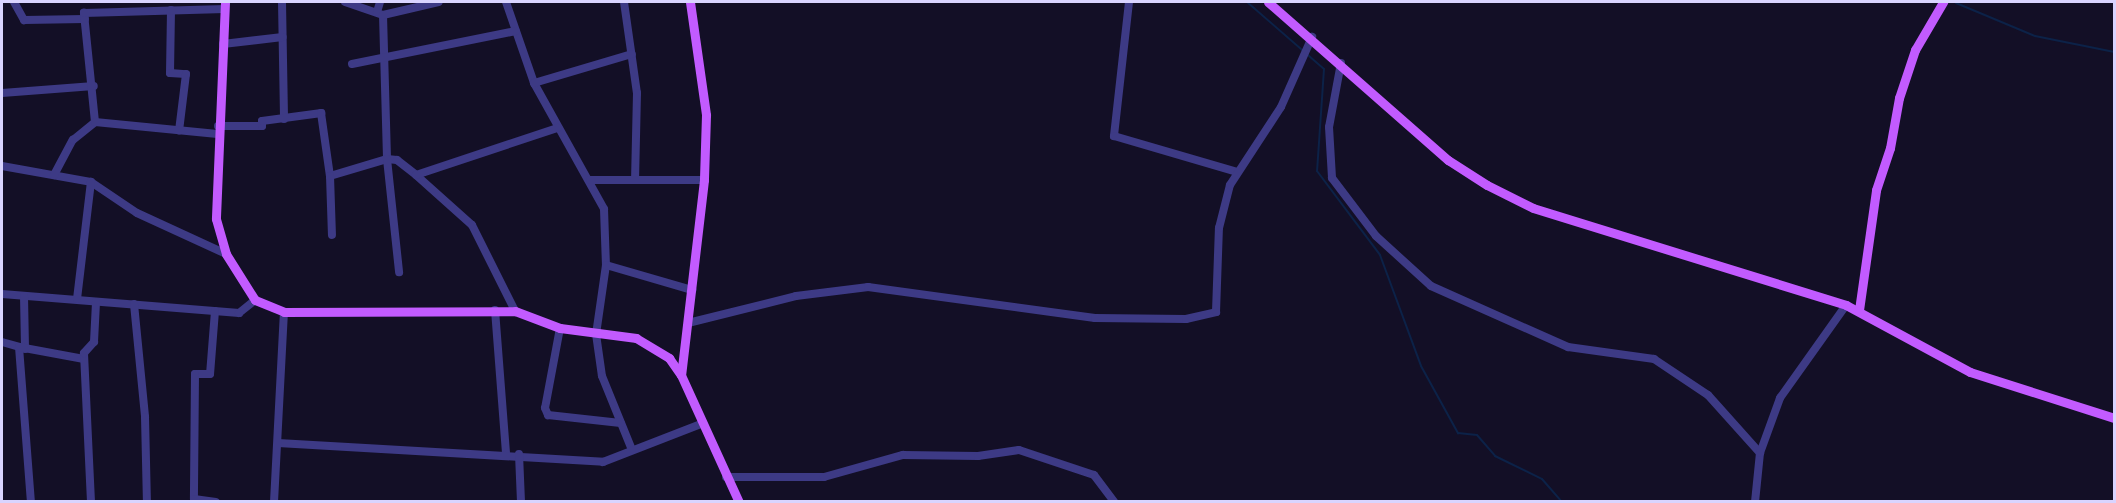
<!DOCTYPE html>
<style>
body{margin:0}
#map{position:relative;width:2116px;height:503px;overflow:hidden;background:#130f26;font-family:"Open Sans",sans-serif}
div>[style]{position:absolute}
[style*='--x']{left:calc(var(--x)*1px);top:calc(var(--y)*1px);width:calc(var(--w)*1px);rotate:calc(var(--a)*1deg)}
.stream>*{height:2px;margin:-1px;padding:0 1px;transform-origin:1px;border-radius:1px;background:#0c2248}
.minor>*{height:8px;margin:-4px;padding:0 4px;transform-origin:4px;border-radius:4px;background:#3d3a85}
.major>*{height:9px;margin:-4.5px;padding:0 4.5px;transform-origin:4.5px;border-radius:4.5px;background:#c25bff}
span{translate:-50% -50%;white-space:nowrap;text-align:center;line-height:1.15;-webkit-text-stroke:4.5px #130f26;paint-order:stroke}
.frame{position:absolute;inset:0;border:3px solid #d9d4ff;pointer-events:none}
</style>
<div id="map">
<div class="stream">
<i style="--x:1247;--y:2;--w:102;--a:41"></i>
<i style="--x:1324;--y:69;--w:102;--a:93.9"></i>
<i style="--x:1317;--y:171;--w:105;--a:53.1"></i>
<i style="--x:1380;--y:255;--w:118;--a:69.7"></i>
<i style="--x:1421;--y:366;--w:77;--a:61.1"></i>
<i style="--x:1458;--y:433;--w:19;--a:6"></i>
<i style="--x:1477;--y:435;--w:28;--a:49"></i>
<i style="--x:1495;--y:456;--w:52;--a:26.1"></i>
<i style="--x:1542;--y:479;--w:30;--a:49"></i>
<i style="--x:1956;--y:3;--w:86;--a:22.7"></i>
<i style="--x:2035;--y:36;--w:81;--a:11.4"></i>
</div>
<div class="minor">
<i style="--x:14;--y:2;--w:21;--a:61"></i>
<i style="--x:24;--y:20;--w:61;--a:-0.9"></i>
<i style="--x:282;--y:2;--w:117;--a:89"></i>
<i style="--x:345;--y:2;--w:40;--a:18.9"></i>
<i style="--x:383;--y:15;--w:144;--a:88.4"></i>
<i style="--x:387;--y:159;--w:10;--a:6"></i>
<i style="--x:397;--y:160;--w:24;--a:38"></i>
<i style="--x:416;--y:175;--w:75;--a:41.8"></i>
<i style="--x:472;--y:225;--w:96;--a:63.4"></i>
<i style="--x:506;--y:2;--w:86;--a:70.9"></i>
<i style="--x:534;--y:83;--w:144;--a:60.9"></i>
<i style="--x:604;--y:209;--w:56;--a:88"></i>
<i style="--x:606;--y:265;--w:70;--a:98.2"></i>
<i style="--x:596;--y:334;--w:42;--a:81.9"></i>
<i style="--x:602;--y:376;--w:80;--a:67.9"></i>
<i style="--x:624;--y:2;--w:92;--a:81.9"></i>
<i style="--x:637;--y:93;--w:86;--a:91.3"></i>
<i style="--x:1129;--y:2;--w:135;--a:96.4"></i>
<i style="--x:1114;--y:136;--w:128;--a:16.3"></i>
<i style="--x:171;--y:10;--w:63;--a:90.9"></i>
<i style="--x:170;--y:73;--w:16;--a:4"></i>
<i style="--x:186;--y:74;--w:57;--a:97"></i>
<i style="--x:377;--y:12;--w:10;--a:-73"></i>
<i style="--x:383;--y:15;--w:57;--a:-13.1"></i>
<i style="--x:223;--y:44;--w:60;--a:-6.7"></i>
<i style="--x:1341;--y:63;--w:65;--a:100.6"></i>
<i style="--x:1329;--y:127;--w:51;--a:86.6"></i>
<i style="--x:1332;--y:178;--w:73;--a:52.8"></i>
<i style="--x:1376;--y:236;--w:74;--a:42.3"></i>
<i style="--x:1431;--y:286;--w:150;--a:24"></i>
<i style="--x:1568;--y:347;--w:87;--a:7.9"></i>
<i style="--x:1654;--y:359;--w:65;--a:33.7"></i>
<i style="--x:1708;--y:395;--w:78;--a:48.1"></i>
<i style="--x:352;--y:64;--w:167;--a:-11.4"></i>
<i style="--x:534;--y:83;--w:102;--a:-16.5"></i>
<i style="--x:2;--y:93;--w:92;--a:-4.4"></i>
<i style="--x:95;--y:122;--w:110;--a:-95.8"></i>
<i style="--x:84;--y:13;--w:141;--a:-1.6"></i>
<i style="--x:218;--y:126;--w:44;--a:0"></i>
<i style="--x:262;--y:126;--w:5;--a:-90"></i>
<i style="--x:262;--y:121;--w:60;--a:-7.7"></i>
<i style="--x:321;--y:113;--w:64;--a:81.9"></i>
<i style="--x:330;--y:176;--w:59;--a:-16.6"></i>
<i style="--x:387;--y:159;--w:114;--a:83.9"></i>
<i style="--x:2;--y:166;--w:90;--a:10.2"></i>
<i style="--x:91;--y:182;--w:55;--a:34"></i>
<i style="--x:137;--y:213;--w:98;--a:24.7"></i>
<i style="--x:54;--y:175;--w:40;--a:-62"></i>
<i style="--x:73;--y:140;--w:28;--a:-39"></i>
<i style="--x:95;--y:122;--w:123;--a:5.6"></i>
<i style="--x:416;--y:175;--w:149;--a:-18.4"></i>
<i style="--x:330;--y:176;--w:59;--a:88.1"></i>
<i style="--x:590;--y:180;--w:114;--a:0"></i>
<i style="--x:606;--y:265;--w:90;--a:16.2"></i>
<i style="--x:2;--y:294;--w:238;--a:4.6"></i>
<i style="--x:239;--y:313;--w:21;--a:-39"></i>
<i style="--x:24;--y:296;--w:53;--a:88.9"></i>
<i style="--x:77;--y:299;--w:118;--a:-83.2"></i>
<i style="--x:134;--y:304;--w:114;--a:84.4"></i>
<i style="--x:145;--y:417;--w:85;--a:88.7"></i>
<i style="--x:495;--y:310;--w:143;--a:85.6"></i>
<i style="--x:215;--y:311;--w:63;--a:94.5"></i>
<i style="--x:210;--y:374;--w:15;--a:180"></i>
<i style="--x:195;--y:374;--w:125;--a:90.5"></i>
<i style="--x:194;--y:499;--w:22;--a:8"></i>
<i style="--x:688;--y:323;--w:111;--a:-14"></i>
<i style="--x:796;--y:296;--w:73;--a:-7.1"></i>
<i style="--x:868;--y:287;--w:229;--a:7.8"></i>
<i style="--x:1095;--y:318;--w:91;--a:0.6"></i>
<i style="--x:1186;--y:319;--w:31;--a:-13"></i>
<i style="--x:1216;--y:312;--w:84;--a:-88"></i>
<i style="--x:1219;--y:228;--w:44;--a:-75.7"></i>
<i style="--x:1230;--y:185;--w:93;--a:-56.8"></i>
<i style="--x:1281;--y:107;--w:77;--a:-66.1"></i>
<i style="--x:560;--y:328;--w:81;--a:100.6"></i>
<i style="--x:545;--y:408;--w:8;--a:67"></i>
<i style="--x:548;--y:415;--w:73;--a:6.3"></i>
<i style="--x:2;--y:342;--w:18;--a:16"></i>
<i style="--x:19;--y:347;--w:155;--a:85.6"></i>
<i style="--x:19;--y:347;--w:66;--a:10.5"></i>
<i style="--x:278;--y:443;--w:326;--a:3.3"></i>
<i style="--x:603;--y:462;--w:105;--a:-21.2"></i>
<i style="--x:519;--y:454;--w:48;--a:87.6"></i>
<i style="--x:726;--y:477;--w:98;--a:0"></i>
<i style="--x:824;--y:477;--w:82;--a:-15.6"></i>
<i style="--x:903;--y:455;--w:75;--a:0.8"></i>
<i style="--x:978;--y:456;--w:41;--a:-8.3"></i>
<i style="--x:1019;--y:450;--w:79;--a:18.4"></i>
<i style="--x:1094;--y:475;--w:34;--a:53"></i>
<i style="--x:91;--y:502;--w:149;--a:-92.7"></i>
<i style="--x:84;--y:353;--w:15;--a:-48"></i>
<i style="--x:94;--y:342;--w:40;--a:-87.1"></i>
<i style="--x:274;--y:502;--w:190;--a:-87"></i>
<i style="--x:1755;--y:502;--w:49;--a:-84.2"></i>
<i style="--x:1760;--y:453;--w:59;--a:-70"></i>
<i style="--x:1780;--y:398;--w:114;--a:-54.6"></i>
</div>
<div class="major">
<i style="--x:225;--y:2;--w:217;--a:92.4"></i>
<i style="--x:216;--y:219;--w:36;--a:74"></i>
<i style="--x:226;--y:254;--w:54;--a:57.8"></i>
<i style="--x:255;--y:300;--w:31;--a:22"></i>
<i style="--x:284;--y:312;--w:231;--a:-0.2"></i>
<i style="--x:515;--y:311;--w:48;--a:20.7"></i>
<i style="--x:560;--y:328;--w:77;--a:7.5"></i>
<i style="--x:636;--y:338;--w:39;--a:31"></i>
<i style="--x:669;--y:358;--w:21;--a:55"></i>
<i style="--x:690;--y:2;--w:114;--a:81.9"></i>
<i style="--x:706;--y:115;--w:65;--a:91.8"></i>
<i style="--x:704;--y:180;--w:196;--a:96.7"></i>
<i style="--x:681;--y:375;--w:140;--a:65.5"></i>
<i style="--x:1268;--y:2;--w:240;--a:41.3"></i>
<i style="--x:1448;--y:160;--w:46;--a:32.7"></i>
<i style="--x:1487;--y:185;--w:51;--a:26.6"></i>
<i style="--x:1533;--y:208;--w:328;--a:17.2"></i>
<i style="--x:1846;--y:305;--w:141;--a:28.4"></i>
<i style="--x:1970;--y:372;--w:151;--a:17.7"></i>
<i style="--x:1859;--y:310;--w:121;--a:-81.9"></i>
<i style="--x:1876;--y:190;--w:44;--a:-71.6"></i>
<i style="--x:1890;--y:148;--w:51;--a:-79.8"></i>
<i style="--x:1899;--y:98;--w:51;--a:-71.6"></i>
<i style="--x:1915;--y:50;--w:56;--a:-59.7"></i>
</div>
<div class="frame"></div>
</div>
